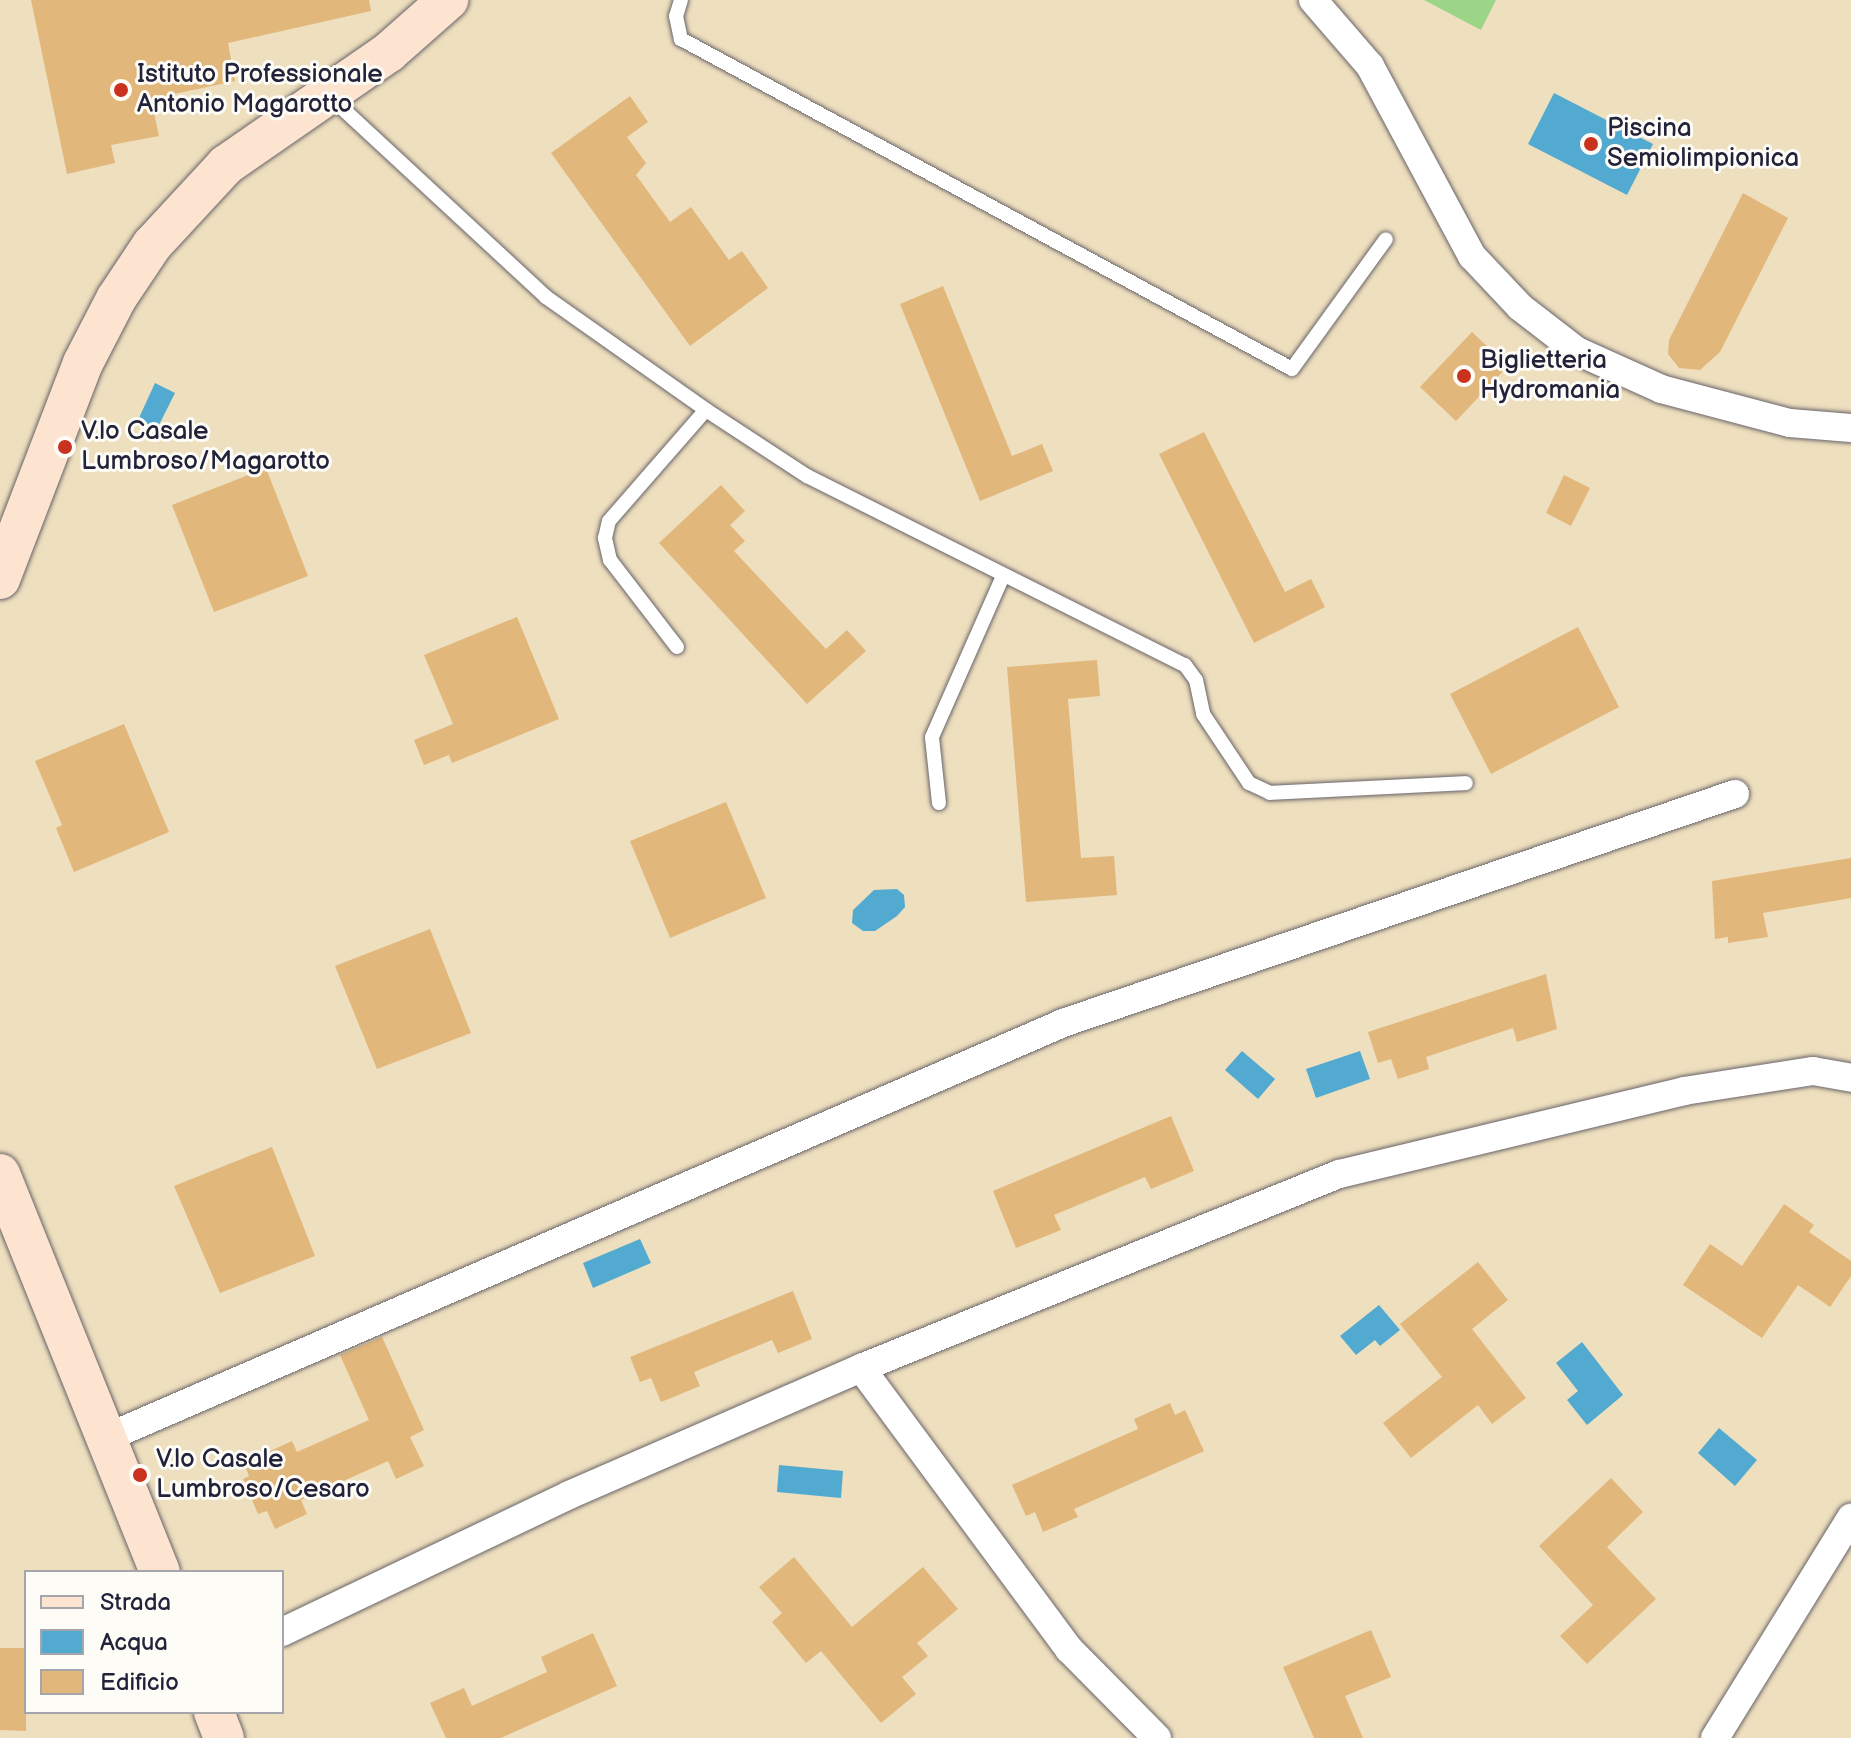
<!DOCTYPE html>
<style>
body{margin:0}
#map{position:relative;width:1851px;height:1738px;overflow:hidden;background:#eedfbe;font-family:"Balsamiq Sans",sans-serif}
div>[style]{position:absolute}
[style*='--x']{left:calc(var(--x)*1px);top:calc(var(--y)*1px);width:calc(var(--w)*1px);rotate:calc(var(--a)*1deg)}
.green>*{inset:0;background:#9cd588}
.water>*{inset:0;background:#53aad0}
.building>*{inset:0;background:#e2b77c}
.roads{filter:drop-shadow(0 0 2px #696469) drop-shadow(0 0 2px #696469)}
.lane>*{height:14px;margin:-7px;padding:0 7px;transform-origin:7px;border-radius:7px;background:#fff}
.street>*{height:28px;margin:-14px;padding:0 14px;transform-origin:14px;border-radius:14px;background:#fff}
.secondary>*{height:40px;margin:-20px;padding:0 20px;transform-origin:20px;border-radius:20px;background:#fde4d1}
.dots>*{width:22px;height:22px;translate:-50% -50%;box-sizing:border-box;border:4px solid #fdfcf7;border-radius:50%}
span{translate:-50% -50%;white-space:nowrap;text-align:center;line-height:1.15;-webkit-text-stroke:6px #fdfcf7;paint-order:stroke}
.poi-label{font-size:26px;color:#22223b}
.left{translate:0 -50%;text-align:left}
.legend{position:absolute;left:24px;top:1570px;width:260px;height:144px;box-sizing:border-box;background:#fdfcf7;border:2px solid #a5a5ac;margin:0;padding:10px 14px;list-style:none;font-size:24px;color:#22223b}
.legend li{display:flex;align-items:center;gap:16px;height:40px}
.legend b{width:40px;border:2px solid #a5a5ac}
</style>
<div id="map">
<div class="green">
<i style="clip-path:polygon(1424px 0,1496px 0,1481px 30px)"></i>
</div>
<div class="water">
<i style="clip-path:polygon(1554px 93px,1653px 144px,1627px 195px,1528px 144px)"></i>
<i style="clip-path:polygon(155px 383px,175px 393px,157px 429px,138px 420px)"></i>
<i style="clip-path:polygon(897px 889px,904px 895px,905px 907px,897px 916px,875px 931px,863px 931px,852px 923px,853px 910px,874px 890px)"></i>
<i style="clip-path:polygon(1242px 1051px,1275px 1079px,1258px 1099px,1225px 1070px)"></i>
<i style="clip-path:polygon(1360px 1051px,1370px 1079px,1316px 1098px,1306px 1069px)"></i>
<i style="clip-path:polygon(640px 1239px,651px 1263px,593px 1288px,583px 1263px)"></i>
<i style="clip-path:polygon(1379px 1305px,1400px 1330px,1380px 1346px,1375px 1340px,1356px 1355px,1340px 1336px)"></i>
<i style="clip-path:polygon(1582px 1342px,1623px 1395px,1587px 1425px,1567px 1400px,1578px 1391px,1556px 1363px)"></i>
<i style="clip-path:polygon(1719px 1428px,1757px 1460px,1735px 1486px,1698px 1453px)"></i>
<i style="clip-path:polygon(779px 1465px,843px 1471px,841px 1498px,777px 1492px)"></i>
</div>
<div class="building">
<i style="clip-path:polygon(31px 0,369px 0,371px 11px,228px 43px,235px 81px,151px 99px,159px 136px,111px 145px,115px 163px,67px 174px)"></i>
<i style="clip-path:polygon(630px 96px,648px 122px,627px 137px,646px 163px,636px 175px,670px 222px,691px 207px,729px 260px,742px 251px,768px 288px,690px 346px,551px 153px)"></i>
<i style="clip-path:polygon(1743px 193px,1788px 218px,1720px 352px,1700px 370px,1679px 368px,1668px 354px,1669px 340px)"></i>
<i style="clip-path:polygon(943px 286px,1012px 456px,1042px 444px,1053px 471px,980px 501px,900px 304px)"></i>
<i style="clip-path:polygon(1472px 332px,1508px 366px,1456px 421px,1420px 387px)"></i>
<i style="clip-path:polygon(1204px 432px,1285px 592px,1311px 579px,1325px 607px,1254px 643px,1159px 454px)"></i>
<i style="clip-path:polygon(266px 468px,308px 576px,214px 612px,172px 505px)"></i>
<i style="clip-path:polygon(1564px 475px,1590px 488px,1571px 526px,1546px 513px)"></i>
<i style="clip-path:polygon(721px 485px,745px 511px,730px 525px,745px 541px,734px 551px,826px 649px,847px 630px,866px 651px,807px 704px,659px 543px)"></i>
<i style="clip-path:polygon(517px 617px,559px 719px,452px 763px,449px 755px,424px 765px,414px 740px,453px 724px,424px 655px)"></i>
<i style="clip-path:polygon(1578px 627px,1619px 707px,1491px 774px,1450px 694px)"></i>
<i style="clip-path:polygon(1097px 660px,1100px 696px,1068px 699px,1081px 858px,1114px 856px,1117px 895px,1026px 902px,1007px 667px)"></i>
<i style="clip-path:polygon(124px 724px,169px 832px,74px 872px,56px 828px,62px 825px,35px 761px)"></i>
<i style="clip-path:polygon(726px 802px,766px 898px,670px 938px,630px 841px)"></i>
<i style="clip-path:polygon(1851px 858px,1851px 898px,1763px 913px,1768px 937px,1728px 943px,1728px 937px,1715px 939px,1712px 881px)"></i>
<i style="clip-path:polygon(430px 929px,471px 1033px,377px 1069px,335px 966px)"></i>
<i style="clip-path:polygon(1546px 974px,1557px 1029px,1517px 1042px,1513px 1028px,1426px 1057px,1429px 1069px,1398px 1079px,1391px 1059px,1378px 1063px,1368px 1032px)"></i>
<i style="clip-path:polygon(1171px 1116px,1194px 1171px,1151px 1189px,1145px 1177px,1054px 1215px,1061px 1230px,1016px 1248px,993px 1191px)"></i>
<i style="clip-path:polygon(272px 1147px,315px 1256px,220px 1293px,174px 1186px)"></i>
<i style="clip-path:polygon(1784px 1204px,1814px 1225px,1809px 1232px,1851px 1261px,1851px 1276px,1830px 1307px,1798px 1285px,1762px 1338px,1683px 1285px,1710px 1244px,1742px 1266px)"></i>
<i style="clip-path:polygon(1478px 1262px,1508px 1300px,1472px 1329px,1526px 1398px,1492px 1424px,1478px 1405px,1411px 1458px,1383px 1423px,1442px 1377px,1400px 1324px)"></i>
<i style="clip-path:polygon(793px 1291px,812px 1339px,778px 1353px,772px 1340px,694px 1372px,700px 1386px,661px 1402px,651px 1378px,640px 1382px,630px 1357px)"></i>
<i style="clip-path:polygon(382px 1337px,424px 1430px,410px 1437px,424px 1466px,396px 1479px,388px 1461px,301px 1500px,307px 1514px,275px 1529px,267px 1511px,258px 1514px,243px 1479px,249px 1476px,244px 1463px,292px 1441px,297px 1452px,369px 1420px,340px 1355px)"></i>
<i style="clip-path:polygon(1170px 1403px,1175px 1415px,1185px 1410px,1204px 1451px,1074px 1509px,1078px 1517px,1043px 1532px,1035px 1512px,1026px 1516px,1012px 1485px,1138px 1429px,1134px 1419px)"></i>
<i style="clip-path:polygon(1611px 1478px,1643px 1512px,1607px 1547px,1656px 1599px,1587px 1664px,1560px 1636px,1593px 1605px,1539px 1546px)"></i>
<i style="clip-path:polygon(794px 1557px,852px 1627px,923px 1567px,958px 1609px,917px 1643px,928px 1656px,902px 1677px,916px 1694px,881px 1723px,821px 1651px,806px 1663px,772px 1622px,782px 1613px,759px 1587px)"></i>
<i style="clip-path:polygon(1371px 1630px,1391px 1677px,1345px 1696px,1363px 1738px,1314px 1738px,1283px 1667px)"></i>
<i style="clip-path:polygon(593px 1633px,617px 1686px,501px 1738px,446px 1738px,430px 1703px,464px 1688px,472px 1706px,547px 1672px,541px 1657px)"></i>
<i style="clip-path:polygon(0 1648px,26px 1648px,26px 1731px,0 1730px)"></i>
</div>
<div class="roads">
<div class="lane">
<i style="--x:681;--y:0;--w:17;--a:107"></i>
<i style="--x:676;--y:16;--w:24;--a:78"></i>
<i style="--x:681;--y:39;--w:694;--a:28.37"></i>
<i style="--x:1292;--y:369;--w:160;--a:-54.1"></i>
<i style="--x:329;--y:96;--w:296;--a:42.8"></i>
<i style="--x:546;--y:297;--w:196;--a:35.2"></i>
<i style="--x:706;--y:410;--w:121;--a:33.2"></i>
<i style="--x:807;--y:476;--w:423;--a:26.6"></i>
<i style="--x:1185;--y:665;--w:19;--a:54"></i>
<i style="--x:1196;--y:680;--w:35;--a:78"></i>
<i style="--x:1203;--y:714;--w:83;--a:56.3"></i>
<i style="--x:1249;--y:783;--w:23;--a:25"></i>
<i style="--x:1270;--y:793;--w:196;--a:-2.9"></i>
<i style="--x:677;--y:647;--w:110;--a:-127.6"></i>
<i style="--x:610;--y:560;--w:23;--a:-103"></i>
<i style="--x:605;--y:538;--w:17;--a:-77"></i>
<i style="--x:609;--y:521;--w:147;--a:-48.9"></i>
<i style="--x:939;--y:803;--w:66;--a:-96.1"></i>
<i style="--x:932;--y:737;--w:176;--a:-66.2"></i>
</div>
<div class="street">
<i style="--x:1313;--y:0;--w:87;--a:49.2"></i>
<i style="--x:1370;--y:66;--w:216;--a:61.8"></i>
<i style="--x:1472;--y:256;--w:70;--a:46.7"></i>
<i style="--x:1520;--y:307;--w:72;--a:37.7"></i>
<i style="--x:1577;--y:351;--w:92;--a:24.3"></i>
<i style="--x:1661;--y:389;--w:133;--a:14.8"></i>
<i style="--x:1790;--y:423;--w:61;--a:4.7"></i>
<i style="--x:861;--y:1368;--w:350;--a:53.5"></i>
<i style="--x:1069;--y:1649;--w:125;--a:45.3"></i>
<i style="--x:106;--y:1438;--w:1043;--a:-23.44"></i>
<i style="--x:1063;--y:1023;--w:710;--a:-18.82"></i>
<i style="--x:282;--y:1632;--w:318;--a:-25.5"></i>
<i style="--x:569;--y:1495;--w:318;--a:-23.5"></i>
<i style="--x:861;--y:1368;--w:516;--a:-22.09"></i>
<i style="--x:1339;--y:1174;--w:355;--a:-13.5"></i>
<i style="--x:1684;--y:1091;--w:131;--a:-8.8"></i>
<i style="--x:1813;--y:1071;--w:39;--a:10"></i>
<i style="--x:1715;--y:1738;--w:259;--a:-58.3"></i>
</div>
<div class="secondary">
<i style="--x:0;--y:579;--w:231;--a:-69"></i>
<i style="--x:83;--y:363;--w:72;--a:-62.7"></i>
<i style="--x:116;--y:299;--w:65;--a:-56.3"></i>
<i style="--x:152;--y:245;--w:109;--a:-47.2"></i>
<i style="--x:226;--y:165;--w:198;--a:-34.7"></i>
<i style="--x:389;--y:52;--w:79;--a:-41.4"></i>
<i style="--x:0;--y:1174;--w:429;--a:68.1"></i>
<i style="--x:214;--y:1712;--w:28;--a:69"></i>
</div>
</div>
<div class="dots">
<i style="left:121px;top:90px;background:#c8321e"></i>
<i style="left:1591px;top:144px;background:#c8321e"></i>
<i style="left:1464px;top:376px;background:#c8321e"></i>
<i style="left:65px;top:447px;background:#c8321e"></i>
<i style="left:140px;top:1475px;background:#c8321e"></i>
</div>
<div class="poi-label">
<span class="left" style="left:137px;top:90px">Istituto Professionale<br>Antonio Magarotto</span>
<span class="left" style="left:1607px;top:144px">Piscina<br>Semiolimpionica</span>
<span class="left" style="left:1480px;top:376px">Biglietteria<br>Hydromania</span>
<span class="left" style="left:81px;top:447px">V.lo Casale<br>Lumbroso/Magarotto</span>
<span class="left" style="left:156px;top:1475px">V.lo Casale<br>Lumbroso/Cesaro</span>
</div>
<ul class="legend">
<li><b style="height:10px;background:#fde4d1"></b>Strada</li>
<li><b style="height:22px;background:#53aad0"></b>Acqua</li>
<li><b style="height:22px;background:#e2b77c"></b>Edificio</li>
</ul>
</div>
